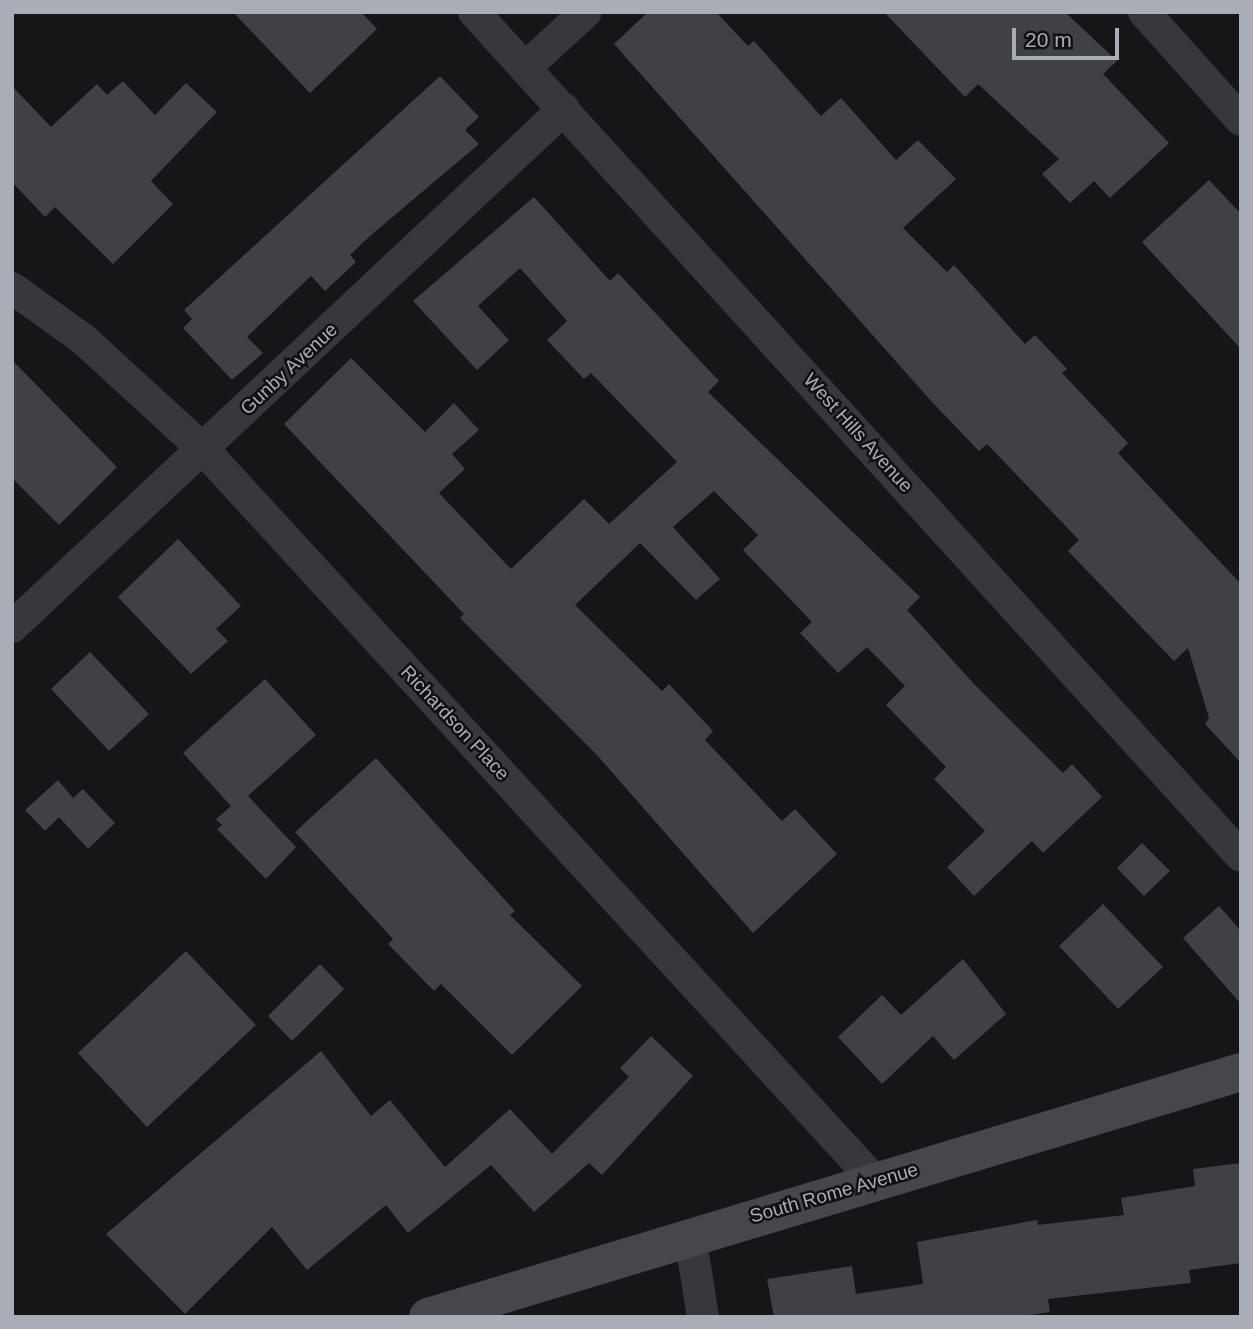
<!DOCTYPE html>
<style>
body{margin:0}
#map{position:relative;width:1253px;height:1329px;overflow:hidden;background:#161618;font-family:Arial,sans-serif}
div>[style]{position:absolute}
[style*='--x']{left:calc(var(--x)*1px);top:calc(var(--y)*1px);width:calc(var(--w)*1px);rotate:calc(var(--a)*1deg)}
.building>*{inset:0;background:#404145}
.street>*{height:32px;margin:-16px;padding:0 16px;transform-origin:16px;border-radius:16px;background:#37383d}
.secondary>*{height:38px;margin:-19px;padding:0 19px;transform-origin:19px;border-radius:19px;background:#45474d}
span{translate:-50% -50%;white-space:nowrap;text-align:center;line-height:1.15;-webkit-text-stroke:5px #111113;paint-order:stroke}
.street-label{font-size:19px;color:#a8adb8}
.frame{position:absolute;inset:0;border:14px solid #a8adb8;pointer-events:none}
.scale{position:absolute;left:1012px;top:28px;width:107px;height:32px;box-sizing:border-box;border:4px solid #a8adb8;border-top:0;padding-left:9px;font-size:21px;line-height:24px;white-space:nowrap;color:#a8adb8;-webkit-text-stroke:5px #111113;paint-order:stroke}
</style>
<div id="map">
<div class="building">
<i style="clip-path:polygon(233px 12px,361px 12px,377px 29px,310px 93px)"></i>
<i style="clip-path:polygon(648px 12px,716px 12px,748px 46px,754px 41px,821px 116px,841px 98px,896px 160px,918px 140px,956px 179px,903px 228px,947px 272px,954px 265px,1025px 344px,1035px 335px,1067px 369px,1062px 373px,1128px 443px,1118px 453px,1241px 584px,1241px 763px,1205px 724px,1209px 718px,1188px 648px,1174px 661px,1068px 551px,1079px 540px,987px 444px,979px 451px,932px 402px,614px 44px)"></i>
<i style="clip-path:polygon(884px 12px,1065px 12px,1117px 61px,1103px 74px,1169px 143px,1110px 198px,1094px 181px,1070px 203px,1042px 174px,1059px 159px,978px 84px,965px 97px)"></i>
<i style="clip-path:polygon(440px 76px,479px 117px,465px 130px,479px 144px,370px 236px,350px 255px,356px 262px,325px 291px,311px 276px,247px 337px,263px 353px,232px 380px,183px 328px,192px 319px,184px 310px)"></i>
<i style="clip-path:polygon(123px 81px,155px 115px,186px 83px,217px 112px,151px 181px,173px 204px,113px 264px,55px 207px,45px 217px,12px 182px,12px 86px,51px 127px,97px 84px,107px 95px)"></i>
<i style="clip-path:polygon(1209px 180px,1241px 214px,1241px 349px,1142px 242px)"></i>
<i style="clip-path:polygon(534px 197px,610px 281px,618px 273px,719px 381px,708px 392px,920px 597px,907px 610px,974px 684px,1063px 773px,1072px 764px,1102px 797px,1043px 853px,1032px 841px,974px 896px,947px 867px,985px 831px,934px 779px,946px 767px,886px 705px,905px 686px,867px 647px,838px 673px,800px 633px,812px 622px,743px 550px,758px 535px,714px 491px,673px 527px,720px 579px,696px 600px,640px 543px,575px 605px,662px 691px,669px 684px,713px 731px,705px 740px,782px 821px,795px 809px,837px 854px,753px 933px,596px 754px,460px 618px,464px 614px,284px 424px,351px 358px,425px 432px,454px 403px,479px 430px,452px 454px,465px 469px,439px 493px,511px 569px,584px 499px,609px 524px,677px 462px,591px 373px,584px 379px,547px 340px,567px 321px,520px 268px,478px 306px,509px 340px,477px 370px,413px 301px)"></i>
<i style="clip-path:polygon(12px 360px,117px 467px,59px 525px,12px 478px)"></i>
<i style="clip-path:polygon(178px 539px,241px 606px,216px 629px,228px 641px,191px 674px,118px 597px)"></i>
<i style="clip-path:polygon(90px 652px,149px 714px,109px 751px,51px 689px)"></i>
<i style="clip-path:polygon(265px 679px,316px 735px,248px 796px,296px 847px,266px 879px,217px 829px,222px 825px,216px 819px,231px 806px,183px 753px)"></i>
<i style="clip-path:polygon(376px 758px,515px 911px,510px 915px,582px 986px,512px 1055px,441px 984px,434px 991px,388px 944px,393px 939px,295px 832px)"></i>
<i style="clip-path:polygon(58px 780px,73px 798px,83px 789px,115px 823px,88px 849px,59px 817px,45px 831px,25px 810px)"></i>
<i style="clip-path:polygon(1142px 843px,1170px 871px,1144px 896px,1117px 868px)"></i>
<i style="clip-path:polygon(1103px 904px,1163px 967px,1118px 1009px,1059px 946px)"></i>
<i style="clip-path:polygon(1219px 906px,1241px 931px,1241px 1004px,1183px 938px)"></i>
<i style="clip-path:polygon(186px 951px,256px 1025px,147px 1127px,78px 1053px)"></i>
<i style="clip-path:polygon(963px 959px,1006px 1014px,954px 1060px,933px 1036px,882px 1084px,838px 1037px,882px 995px,901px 1015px)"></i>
<i style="clip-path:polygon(320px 964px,344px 989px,292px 1041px,268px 1016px)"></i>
<i style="clip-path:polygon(651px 1036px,693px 1076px,602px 1175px,589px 1163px,534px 1212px,491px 1165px,408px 1233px,386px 1205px,307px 1270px,272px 1227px,185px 1314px,106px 1234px,321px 1051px,371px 1116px,390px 1100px,445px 1167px,510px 1109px,552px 1154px,629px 1077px,620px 1068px)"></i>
<i style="clip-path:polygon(1241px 1163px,1241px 1263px,1189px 1270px,1191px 1283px,1048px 1299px,1050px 1312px,1017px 1317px,774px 1317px,767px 1279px,852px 1266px,856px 1294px,923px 1284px,917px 1242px,1037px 1220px,1038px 1225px,1124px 1215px,1121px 1198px,1195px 1186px,1193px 1169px)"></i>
</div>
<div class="street">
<i style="--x:474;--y:12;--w:1140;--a:47.74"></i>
<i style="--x:1144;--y:12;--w:145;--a:48.1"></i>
<i style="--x:526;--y:67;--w:81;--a:-42.5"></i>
<i style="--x:12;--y:288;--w:87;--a:35.7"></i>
<i style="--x:83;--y:339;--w:163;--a:42.5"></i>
<i style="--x:203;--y:449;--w:994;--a:47.45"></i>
<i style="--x:12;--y:627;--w:757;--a:-43.18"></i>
<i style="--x:690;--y:1235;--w:83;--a:81"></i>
</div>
<div class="secondary">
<i style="--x:428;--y:1317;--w:849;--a:-16.77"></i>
</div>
<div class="street-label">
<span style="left:289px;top:369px;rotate:-43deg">Gunby Avenue</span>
<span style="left:858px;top:433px;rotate:48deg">West Hills Avenue</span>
<span style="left:455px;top:723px;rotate:47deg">Richardson Place</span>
<span style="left:834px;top:1193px;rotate:-16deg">South Rome Avenue</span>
</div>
<div class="frame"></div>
<div class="scale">20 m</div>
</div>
